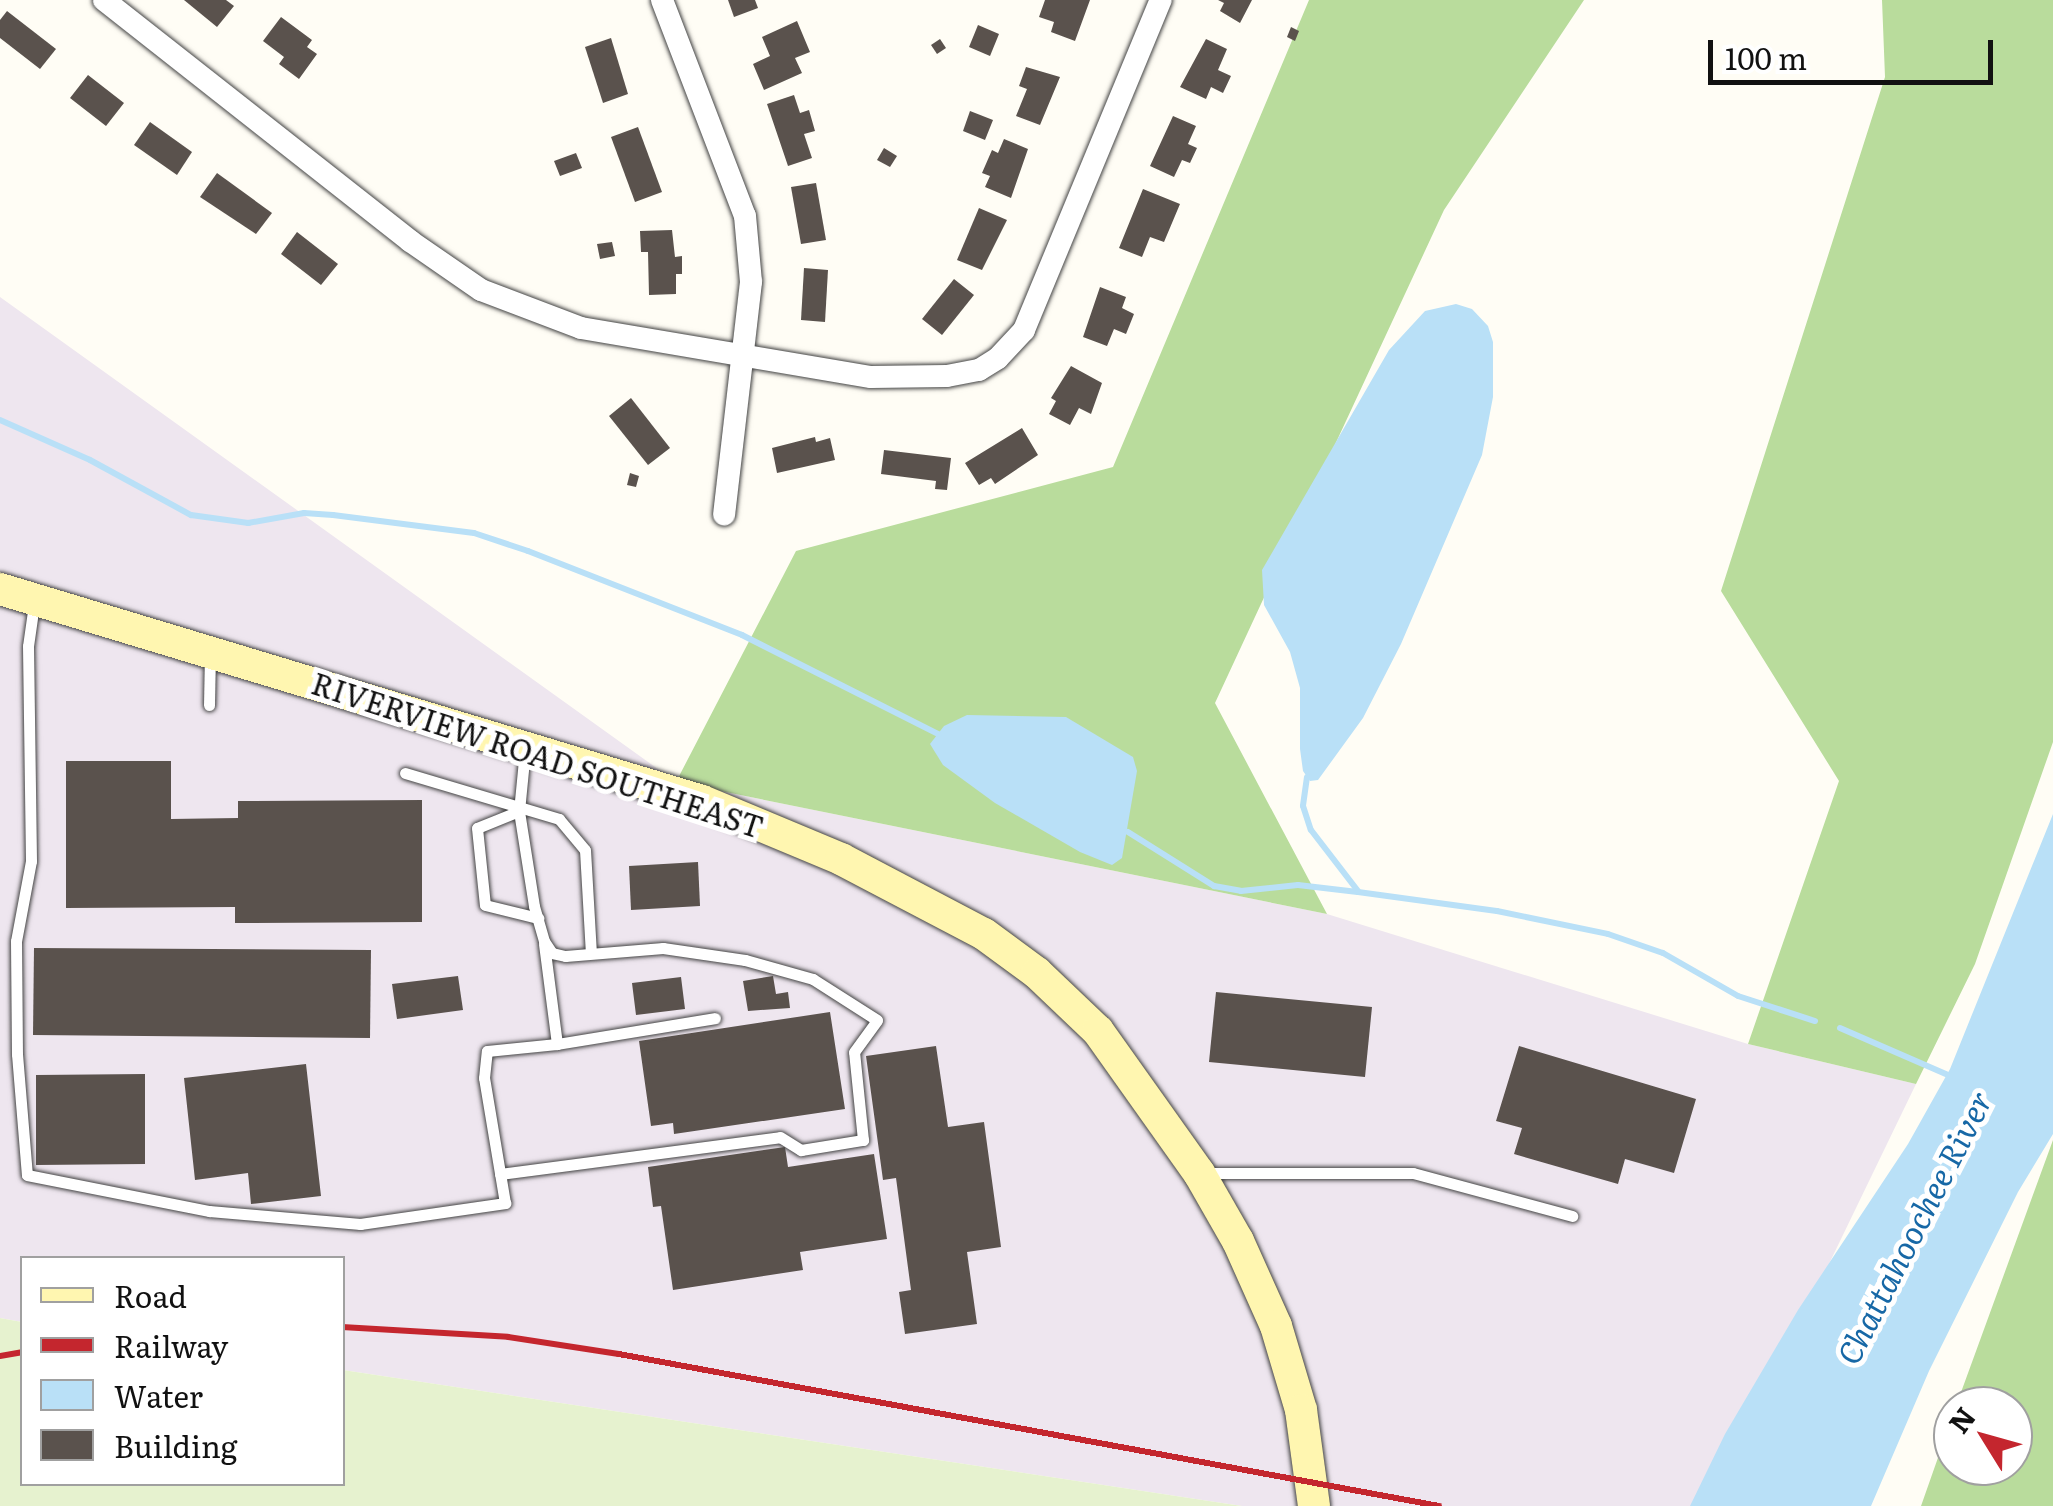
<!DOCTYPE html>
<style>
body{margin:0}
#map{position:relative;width:2053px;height:1506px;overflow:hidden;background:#fffdf5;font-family:Literata,serif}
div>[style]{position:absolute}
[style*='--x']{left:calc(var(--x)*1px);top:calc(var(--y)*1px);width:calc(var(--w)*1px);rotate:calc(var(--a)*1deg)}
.industrial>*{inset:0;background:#eee6ef}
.forest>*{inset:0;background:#b9dc9c}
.pitch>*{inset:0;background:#e6f2cf}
.water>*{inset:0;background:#b9e0f7}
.stream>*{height:6px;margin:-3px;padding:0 3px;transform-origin:3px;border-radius:3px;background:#b9e0f7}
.building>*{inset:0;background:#5a524d}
.roads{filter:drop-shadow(0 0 2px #444) drop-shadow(0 0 2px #444)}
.lane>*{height:11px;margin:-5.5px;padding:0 5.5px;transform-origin:5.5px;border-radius:5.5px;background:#fff}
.street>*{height:22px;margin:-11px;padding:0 11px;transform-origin:11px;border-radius:11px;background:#fff}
.secondary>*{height:32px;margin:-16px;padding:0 16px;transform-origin:16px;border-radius:16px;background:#fff6b0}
.rail>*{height:6px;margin:-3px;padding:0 3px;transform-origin:3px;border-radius:3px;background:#c4262e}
span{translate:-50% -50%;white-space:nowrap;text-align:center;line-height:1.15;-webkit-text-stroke:10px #fff;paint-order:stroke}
.street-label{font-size:30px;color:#111}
.water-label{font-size:32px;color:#1768a6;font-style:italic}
.legend{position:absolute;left:20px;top:1256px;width:325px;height:230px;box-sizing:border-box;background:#fff;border:2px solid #a0a0a0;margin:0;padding:12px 18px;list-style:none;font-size:30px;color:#111}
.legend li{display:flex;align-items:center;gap:20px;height:50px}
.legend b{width:50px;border:2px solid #a0a0a0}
.north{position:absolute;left:1933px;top:1386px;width:100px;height:100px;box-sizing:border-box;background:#fff;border:2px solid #a0a0a0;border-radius:50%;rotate:307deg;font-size:28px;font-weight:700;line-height:40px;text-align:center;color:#111}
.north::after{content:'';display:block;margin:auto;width:35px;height:45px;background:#c4262e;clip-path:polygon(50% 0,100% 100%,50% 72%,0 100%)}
.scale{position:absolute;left:1708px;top:40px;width:285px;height:45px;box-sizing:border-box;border:5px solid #111;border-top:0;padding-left:12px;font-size:30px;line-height:35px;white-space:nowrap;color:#111;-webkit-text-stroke:8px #fff;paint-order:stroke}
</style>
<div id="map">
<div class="industrial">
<i style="clip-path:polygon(0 297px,676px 782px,1327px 914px,1748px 1044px,1916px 1084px,1826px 1270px,1692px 1506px,1242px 1506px,343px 1370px,342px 1258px,22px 1258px,22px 1322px,0 1318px)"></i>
</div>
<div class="forest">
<i style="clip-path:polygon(1309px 0,1584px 0,1444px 210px,1215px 703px,1327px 914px,676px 782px,796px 551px,1113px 467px)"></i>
<i style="clip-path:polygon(1882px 0,2053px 0,2053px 742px,1975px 964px,1916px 1084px,1748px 1044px,1839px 781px,1721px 591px,1885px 77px)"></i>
<i style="clip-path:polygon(2053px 1140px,2053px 1506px,1921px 1506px,1953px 1415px,1953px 1466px,2013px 1466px,2013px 1406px,1956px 1406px)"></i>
</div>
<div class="pitch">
<i style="clip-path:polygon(0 1318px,22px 1322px,22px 1484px,342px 1484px,343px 1370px,1242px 1506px,0 1506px)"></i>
</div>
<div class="water">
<i style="clip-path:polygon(1456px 304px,1472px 309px,1488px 326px,1493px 342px,1493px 397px,1482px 455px,1401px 644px,1363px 718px,1318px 780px,1310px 781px,1303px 771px,1300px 749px,1300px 688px,1290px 652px,1264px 605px,1262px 570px,1389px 350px,1425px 311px)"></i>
<i style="clip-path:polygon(967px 715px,1066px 717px,1133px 757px,1137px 771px,1122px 858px,1112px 865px,1080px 852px,995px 803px,943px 765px,930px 744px,944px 726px)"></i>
<i style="clip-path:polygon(2053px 814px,2053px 1134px,2018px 1192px,1929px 1371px,1871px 1506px,1690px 1506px,1725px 1434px,1798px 1310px,1908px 1144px,1950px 1069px)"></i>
</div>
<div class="stream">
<i style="--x:0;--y:420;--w:98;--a:24"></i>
<i style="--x:90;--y:460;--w:115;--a:28.6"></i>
<i style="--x:191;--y:515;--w:58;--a:8"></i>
<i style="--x:248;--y:523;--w:57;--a:-10.1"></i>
<i style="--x:304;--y:513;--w:29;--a:4"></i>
<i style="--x:333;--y:515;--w:142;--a:7.3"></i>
<i style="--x:474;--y:533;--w:57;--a:18.4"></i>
<i style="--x:528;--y:551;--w:230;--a:21.4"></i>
<i style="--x:742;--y:635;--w:220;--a:26.8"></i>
<i style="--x:1307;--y:777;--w:29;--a:98"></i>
<i style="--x:1303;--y:806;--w:25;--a:72"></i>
<i style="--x:1311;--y:830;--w:77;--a:52.4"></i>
<i style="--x:1128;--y:832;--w:102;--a:32.1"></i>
<i style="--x:1214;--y:886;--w:27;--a:10"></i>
<i style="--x:1241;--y:891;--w:57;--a:-6"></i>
<i style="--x:1298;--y:885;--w:60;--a:6.7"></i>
<i style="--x:1358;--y:892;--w:140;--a:7.8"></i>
<i style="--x:1497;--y:911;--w:113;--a:11.7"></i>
<i style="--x:1608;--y:934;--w:58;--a:19.1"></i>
<i style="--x:1663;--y:953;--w:86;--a:29.8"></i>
<i style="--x:1738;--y:996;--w:81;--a:18"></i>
<i style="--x:1840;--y:1028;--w:116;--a:23.5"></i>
</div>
<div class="building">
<i style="clip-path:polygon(184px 0,226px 0,234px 6px,217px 27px)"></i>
<i style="clip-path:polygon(728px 0,755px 0,758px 8px,734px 17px)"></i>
<i style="clip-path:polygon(1045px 0,1090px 0,1075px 41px,1051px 32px,1054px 22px,1039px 17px)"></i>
<i style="clip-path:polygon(1218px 0,1252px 0,1240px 23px,1220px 11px,1224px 3px)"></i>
<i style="clip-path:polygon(7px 11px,56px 49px,40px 69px,0 38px,0 20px)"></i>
<i style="clip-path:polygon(281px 17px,312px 40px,307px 47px,317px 54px,299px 79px,279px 64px,284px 57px,263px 41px)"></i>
<i style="clip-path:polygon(797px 21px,810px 52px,795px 58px,802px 73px,764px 90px,753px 64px,770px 56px,762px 37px)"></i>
<i style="clip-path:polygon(978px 25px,999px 34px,990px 56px,969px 47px)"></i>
<i style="clip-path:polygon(1291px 27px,1299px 31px,1295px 41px,1287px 37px)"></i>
<i style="clip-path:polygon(611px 38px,628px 94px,603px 103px,585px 47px)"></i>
<i style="clip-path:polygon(940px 39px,946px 48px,937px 54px,931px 45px)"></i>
<i style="clip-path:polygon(1206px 39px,1227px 49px,1218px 70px,1231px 76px,1223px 93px,1211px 87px,1206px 99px,1180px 87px)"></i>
<i style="clip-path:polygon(1026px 67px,1060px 77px,1040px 125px,1016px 116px,1027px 89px,1019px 86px)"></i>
<i style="clip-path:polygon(88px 75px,124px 103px,106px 126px,70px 98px)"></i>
<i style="clip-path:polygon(794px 95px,800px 113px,809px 110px,815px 131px,804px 134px,812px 158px,788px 166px,767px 104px)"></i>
<i style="clip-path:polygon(970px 111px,993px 120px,985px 140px,963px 131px)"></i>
<i style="clip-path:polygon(1173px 116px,1196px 126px,1188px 144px,1197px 148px,1190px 163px,1182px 160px,1174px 177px,1150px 166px)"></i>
<i style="clip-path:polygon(150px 122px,192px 152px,177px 175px,134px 145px)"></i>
<i style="clip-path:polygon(638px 127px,662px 192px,635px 202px,611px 137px)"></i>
<i style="clip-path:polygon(1004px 139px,1028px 149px,1011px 198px,985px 187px,990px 176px,982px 173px,992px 150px,998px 153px)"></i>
<i style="clip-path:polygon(884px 148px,897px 156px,890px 167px,877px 160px)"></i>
<i style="clip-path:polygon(576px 153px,582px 168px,560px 176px,554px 161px)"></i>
<i style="clip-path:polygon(217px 173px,272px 213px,256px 234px,200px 197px)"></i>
<i style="clip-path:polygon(816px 183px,826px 240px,801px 244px,791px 187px)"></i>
<i style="clip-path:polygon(1143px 189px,1180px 204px,1164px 242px,1150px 237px,1142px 257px,1119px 248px)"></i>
<i style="clip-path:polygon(979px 208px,1007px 220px,982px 270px,957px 260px)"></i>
<i style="clip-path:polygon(672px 230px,675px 257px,682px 256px,682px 274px,676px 274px,676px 294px,649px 295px,648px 252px,641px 252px,640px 231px)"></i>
<i style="clip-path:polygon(297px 232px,338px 264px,321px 285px,281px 254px)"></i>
<i style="clip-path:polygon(612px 242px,615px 256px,600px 259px,597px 244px)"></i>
<i style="clip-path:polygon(804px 268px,828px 270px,825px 322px,801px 320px)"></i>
<i style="clip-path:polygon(954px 279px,974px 295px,942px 335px,922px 319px)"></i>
<i style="clip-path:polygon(1100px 287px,1126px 297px,1122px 308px,1134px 314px,1126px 334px,1114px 329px,1107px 346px,1083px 337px)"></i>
<i style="clip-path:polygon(1071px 366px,1102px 383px,1091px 414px,1079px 408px,1070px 425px,1049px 414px,1056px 401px,1051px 398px)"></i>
<i style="clip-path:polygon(631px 398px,670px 448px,648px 465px,609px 416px)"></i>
<i style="clip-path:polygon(1022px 428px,1038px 455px,995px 484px,991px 478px,979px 485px,965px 463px)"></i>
<i style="clip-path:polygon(815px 437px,816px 442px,830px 438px,835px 460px,777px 473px,772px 448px)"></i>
<i style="clip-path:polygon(884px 450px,951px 458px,947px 490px,935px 489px,936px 481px,881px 474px)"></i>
<i style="clip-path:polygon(630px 473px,639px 476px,636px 487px,627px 485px)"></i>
<i style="clip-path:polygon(66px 761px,171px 761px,171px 819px,238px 818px,238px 801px,422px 800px,422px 922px,235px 923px,235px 907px,66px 908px)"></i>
<i style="clip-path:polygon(698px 862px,700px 906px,631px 910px,629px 866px)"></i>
<i style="clip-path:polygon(34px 948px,371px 950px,370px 1038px,33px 1035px)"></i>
<i style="clip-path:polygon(458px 976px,463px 1010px,397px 1019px,392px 984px)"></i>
<i style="clip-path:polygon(773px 976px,776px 994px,788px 992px,790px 1008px,748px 1011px,743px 981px)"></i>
<i style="clip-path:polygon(681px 977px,685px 1009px,636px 1015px,632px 983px)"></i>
<i style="clip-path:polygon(1216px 992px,1372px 1007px,1365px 1077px,1209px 1062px)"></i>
<i style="clip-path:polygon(830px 1012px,845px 1109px,674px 1134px,673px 1123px,651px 1126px,639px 1041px)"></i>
<i style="clip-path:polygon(936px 1046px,948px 1127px,984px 1122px,1001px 1247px,967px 1252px,977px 1324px,905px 1334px,899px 1292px,911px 1290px,896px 1178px,883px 1180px,866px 1056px)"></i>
<i style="clip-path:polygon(1519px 1046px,1696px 1099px,1674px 1173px,1625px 1159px,1618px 1184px,1514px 1154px,1522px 1128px,1496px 1121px)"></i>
<i style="clip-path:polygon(306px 1064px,321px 1196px,251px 1204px,248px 1173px,195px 1180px,184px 1078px)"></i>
<i style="clip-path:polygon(145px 1074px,145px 1164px,36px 1165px,36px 1075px)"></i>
<i style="clip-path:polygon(785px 1147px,788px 1167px,874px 1154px,887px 1239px,800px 1252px,803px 1270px,673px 1290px,661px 1206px,653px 1207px,648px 1167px)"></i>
</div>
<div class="roads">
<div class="lane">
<i style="--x:34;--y:604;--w:42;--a:98.1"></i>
<i style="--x:28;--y:646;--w:215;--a:89.2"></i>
<i style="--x:31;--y:861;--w:81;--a:100.6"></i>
<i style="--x:16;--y:941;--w:113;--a:89.5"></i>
<i style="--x:17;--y:1054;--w:121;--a:85.3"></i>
<i style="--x:27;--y:1175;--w:186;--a:11.2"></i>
<i style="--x:209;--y:1211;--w:152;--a:4.9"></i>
<i style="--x:360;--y:1224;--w:147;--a:-8.2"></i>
<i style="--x:505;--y:1203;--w:127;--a:-99.5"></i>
<i style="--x:484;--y:1078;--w:27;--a:-84"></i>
<i style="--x:487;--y:1051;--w:70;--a:-5.7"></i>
<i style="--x:209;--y:705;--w:51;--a:-88.9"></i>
<i style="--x:405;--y:773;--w:161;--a:16.6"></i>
<i style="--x:559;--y:819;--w:40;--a:50"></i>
<i style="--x:585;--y:850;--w:103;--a:86.7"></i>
<i style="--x:519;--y:811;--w:45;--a:158"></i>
<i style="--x:477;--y:828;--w:77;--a:84.1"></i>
<i style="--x:485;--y:905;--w:55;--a:13.8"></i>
<i style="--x:544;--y:944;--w:101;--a:82.6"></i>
<i style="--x:557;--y:1044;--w:160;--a:-9.3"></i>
<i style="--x:1204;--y:1173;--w:209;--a:0"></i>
<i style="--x:1413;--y:1173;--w:165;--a:15.1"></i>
<i style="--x:500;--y:1174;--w:282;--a:-7.5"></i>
<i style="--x:780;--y:1137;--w:25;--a:32"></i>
<i style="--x:801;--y:1150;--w:63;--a:-9.2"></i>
<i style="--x:863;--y:1140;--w:88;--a:-95.8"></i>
<i style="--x:854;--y:1052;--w:39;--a:-54"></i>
<i style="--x:877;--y:1020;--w:76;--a:-147.4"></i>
<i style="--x:813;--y:979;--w:71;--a:-164.4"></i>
<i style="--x:745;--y:960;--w:83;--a:-171.7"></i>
<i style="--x:663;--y:948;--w:98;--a:175.3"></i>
<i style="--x:565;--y:956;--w:13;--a:-167"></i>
<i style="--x:552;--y:953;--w:14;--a:-124"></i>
<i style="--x:544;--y:941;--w:36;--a:-106"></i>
<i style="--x:534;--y:906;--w:96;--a:-99"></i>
<i style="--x:519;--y:811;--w:61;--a:-84.4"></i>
</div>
<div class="street">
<i style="--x:104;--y:0;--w:390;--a:38.2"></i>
<i style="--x:410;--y:241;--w:86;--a:34.6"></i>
<i style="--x:481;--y:290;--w:107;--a:20.8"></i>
<i style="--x:581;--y:328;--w:294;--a:9.6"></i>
<i style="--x:871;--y:377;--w:76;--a:-0.8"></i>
<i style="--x:947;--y:376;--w:33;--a:-11"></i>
<i style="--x:979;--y:370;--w:22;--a:-32"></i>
<i style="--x:998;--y:358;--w:38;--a:-47"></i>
<i style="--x:1024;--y:330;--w:357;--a:-67.5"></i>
<i style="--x:662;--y:0;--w:231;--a:69"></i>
<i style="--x:745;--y:216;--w:66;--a:84.8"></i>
<i style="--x:751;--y:282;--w:234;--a:96.6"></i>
</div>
<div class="secondary">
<i style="--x:0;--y:589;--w:733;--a:16.8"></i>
<i style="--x:702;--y:801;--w:151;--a:22.6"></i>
<i style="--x:841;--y:859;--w:161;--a:27.7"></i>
<i style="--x:984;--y:934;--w:66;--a:36.3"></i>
<i style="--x:1037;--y:973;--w:84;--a:43.6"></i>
<i style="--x:1098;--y:1031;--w:174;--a:54.6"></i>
<i style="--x:1199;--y:1173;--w:78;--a:60.2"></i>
<i style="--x:1238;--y:1241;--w:93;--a:65.9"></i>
<i style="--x:1276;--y:1326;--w:88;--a:73.4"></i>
<i style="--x:1301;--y:1410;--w:97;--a:82.3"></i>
</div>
</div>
<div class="rail">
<i style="--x:342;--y:1327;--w:166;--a:3.4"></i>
<i style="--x:508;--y:1337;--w:112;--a:8.7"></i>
<i style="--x:619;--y:1354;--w:834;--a:10.5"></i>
<i style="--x:0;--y:1356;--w:22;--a:-10"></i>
</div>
<div class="street-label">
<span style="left:538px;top:754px;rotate:18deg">RIVERVIEW ROAD SOUTHEAST</span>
</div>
<div class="water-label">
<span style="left:1913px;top:1227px;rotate:-63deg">Chattahoochee River</span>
</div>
<ul class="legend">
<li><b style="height:12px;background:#fff6b0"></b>Road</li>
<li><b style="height:12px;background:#c4262e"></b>Railway</li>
<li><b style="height:28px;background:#b9e0f7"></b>Water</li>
<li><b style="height:28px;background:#5a524d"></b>Building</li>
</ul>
<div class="north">N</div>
<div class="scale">100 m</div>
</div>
